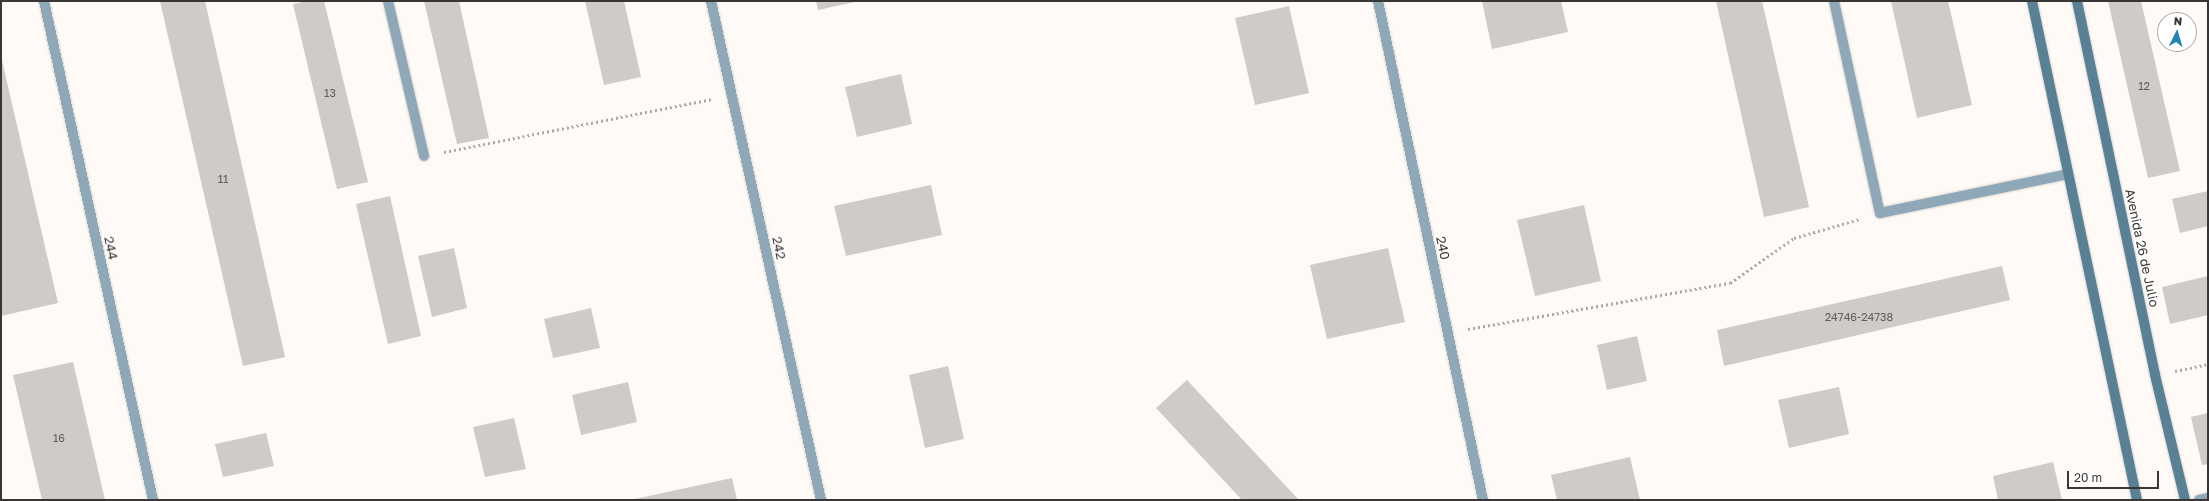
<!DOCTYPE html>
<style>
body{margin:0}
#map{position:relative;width:2209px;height:501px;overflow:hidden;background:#fffaf5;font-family:"Golos Text",sans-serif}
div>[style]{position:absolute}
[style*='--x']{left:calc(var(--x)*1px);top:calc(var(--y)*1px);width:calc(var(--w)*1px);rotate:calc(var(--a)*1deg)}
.building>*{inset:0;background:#d0cbc6}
.path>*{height:2.5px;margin-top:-1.25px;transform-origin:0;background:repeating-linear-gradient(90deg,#ada9a5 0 2px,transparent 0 5px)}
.roads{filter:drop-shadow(0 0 1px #dbd7d2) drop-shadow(0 0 1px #dbd7d2)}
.lane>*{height:10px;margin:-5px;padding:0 5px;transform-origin:5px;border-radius:5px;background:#8fa8b7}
.street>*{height:10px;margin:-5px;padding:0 5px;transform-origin:5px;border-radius:5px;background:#8fa8b7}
.secondary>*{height:10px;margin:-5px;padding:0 5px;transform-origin:5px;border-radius:5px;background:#5a8095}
span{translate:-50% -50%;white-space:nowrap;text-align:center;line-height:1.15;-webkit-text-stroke:3px #fff;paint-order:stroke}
.number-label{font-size:11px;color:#5f5c59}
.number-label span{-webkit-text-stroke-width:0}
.street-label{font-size:13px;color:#393735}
.frame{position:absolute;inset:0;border:2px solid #393735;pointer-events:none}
.north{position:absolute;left:2157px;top:12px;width:40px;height:40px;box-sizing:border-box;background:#fff;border:1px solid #b0afae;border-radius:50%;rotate:5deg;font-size:11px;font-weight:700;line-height:16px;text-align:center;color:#393735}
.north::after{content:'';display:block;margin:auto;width:14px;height:18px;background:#2384af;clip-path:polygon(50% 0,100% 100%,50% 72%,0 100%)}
.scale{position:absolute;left:2067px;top:471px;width:92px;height:18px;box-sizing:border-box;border:2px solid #393735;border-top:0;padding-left:5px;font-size:12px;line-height:14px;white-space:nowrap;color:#393735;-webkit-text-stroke:3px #fff;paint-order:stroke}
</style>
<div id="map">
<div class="building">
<i style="clip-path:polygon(160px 1px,205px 1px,285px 357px,243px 366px)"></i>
<i style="clip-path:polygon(307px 1px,324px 1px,368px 182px,337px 189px,293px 4px)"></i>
<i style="clip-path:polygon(424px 1px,459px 1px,489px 138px,457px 144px)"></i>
<i style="clip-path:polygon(585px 1px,624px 1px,641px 77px,604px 85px)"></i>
<i style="clip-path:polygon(816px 1px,855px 1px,855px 2px,818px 10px)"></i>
<i style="clip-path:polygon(1482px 1px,1561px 1px,1568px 32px,1492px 49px)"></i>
<i style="clip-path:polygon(1716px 1px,1762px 1px,1809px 207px,1764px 217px)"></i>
<i style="clip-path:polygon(1891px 1px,1948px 1px,1972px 105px,1917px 118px)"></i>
<i style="clip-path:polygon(2108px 1px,2141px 1px,2180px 171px,2148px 178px)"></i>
<i style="clip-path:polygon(1289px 6px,1309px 93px,1255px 105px,1235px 18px)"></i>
<i style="clip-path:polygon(1px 56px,58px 303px,1px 316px)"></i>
<i style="clip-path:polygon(901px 74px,912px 124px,857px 137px,845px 87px)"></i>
<i style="clip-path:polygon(931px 185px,942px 235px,846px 256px,834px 206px)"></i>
<i style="clip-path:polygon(2208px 191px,2208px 226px,2180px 233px,2172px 199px)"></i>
<i style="clip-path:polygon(390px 196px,421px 336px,388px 344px,356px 204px)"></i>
<i style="clip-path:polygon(1584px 205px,1601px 281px,1535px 296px,1517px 220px)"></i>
<i style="clip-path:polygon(454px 248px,467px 308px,432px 317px,418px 256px)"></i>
<i style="clip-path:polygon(1388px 248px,1405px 322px,1327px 339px,1310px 265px)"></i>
<i style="clip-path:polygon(2002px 266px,2010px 300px,1724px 366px,1717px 330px)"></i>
<i style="clip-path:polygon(2208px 276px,2208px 315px,2170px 324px,2162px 287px)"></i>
<i style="clip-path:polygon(591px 308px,600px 348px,553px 358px,544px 319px)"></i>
<i style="clip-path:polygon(1637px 336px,1647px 381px,1607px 390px,1597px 345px)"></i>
<i style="clip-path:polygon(73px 362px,105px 500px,42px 500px,13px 375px)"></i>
<i style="clip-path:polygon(948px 366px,964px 439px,925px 448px,909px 375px)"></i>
<i style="clip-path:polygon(1187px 380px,1299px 500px,1242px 500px,1156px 408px)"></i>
<i style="clip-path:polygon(628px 382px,637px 422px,581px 435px,572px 395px)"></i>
<i style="clip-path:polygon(1839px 387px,1849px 434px,1789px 448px,1778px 400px)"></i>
<i style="clip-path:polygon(2208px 413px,2208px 464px,2202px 465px,2191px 417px)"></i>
<i style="clip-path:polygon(514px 418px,526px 469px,485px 477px,473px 427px)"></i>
<i style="clip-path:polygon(266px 433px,274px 466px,223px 477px,215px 444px)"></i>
<i style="clip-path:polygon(1630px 457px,1640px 500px,1557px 500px,1551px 475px)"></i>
<i style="clip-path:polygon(2053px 462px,2062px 500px,1998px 500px,1993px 476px)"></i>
<i style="clip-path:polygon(732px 478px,737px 500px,635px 500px,635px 499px)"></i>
</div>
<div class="path">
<i style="--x:444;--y:152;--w:272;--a:-11.2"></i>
<i style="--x:1468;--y:329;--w:266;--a:-10"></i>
<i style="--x:1730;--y:283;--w:78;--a:-35.1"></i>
<i style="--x:1794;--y:238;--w:69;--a:-16.1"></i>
<i style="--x:2175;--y:371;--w:34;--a:-12"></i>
</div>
<div class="roads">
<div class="lane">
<i style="--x:388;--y:1;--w:159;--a:76.9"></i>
<i style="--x:1834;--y:1;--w:217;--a:77.8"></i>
<i style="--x:1880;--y:213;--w:192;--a:-11.7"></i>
<i style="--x:2199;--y:500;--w:9;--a:-13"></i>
</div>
<div class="street">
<i style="--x:44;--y:1;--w:511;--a:77.68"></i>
<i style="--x:711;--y:1;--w:511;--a:77.57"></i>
<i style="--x:1378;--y:1;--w:510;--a:78.12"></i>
</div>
<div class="secondary">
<i style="--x:2032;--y:1;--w:510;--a:78.12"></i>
<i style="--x:2077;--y:1;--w:382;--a:78.2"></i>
<i style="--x:2155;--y:375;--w:129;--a:76.5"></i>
</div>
</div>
<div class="number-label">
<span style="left:2144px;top:86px">12</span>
<span style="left:330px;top:93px">13</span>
<span style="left:223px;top:179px">11</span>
<span style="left:1859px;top:317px">24746-24738</span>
<span style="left:59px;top:438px">16</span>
</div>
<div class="street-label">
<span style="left:111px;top:248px;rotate:78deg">244</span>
<span style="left:779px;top:248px;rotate:78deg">242</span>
<span style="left:1443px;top:248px;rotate:78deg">240</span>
<span style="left:2142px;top:248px;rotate:78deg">Avenida 26 de Julio</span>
</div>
<div class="frame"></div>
<div class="north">N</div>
<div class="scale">20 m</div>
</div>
